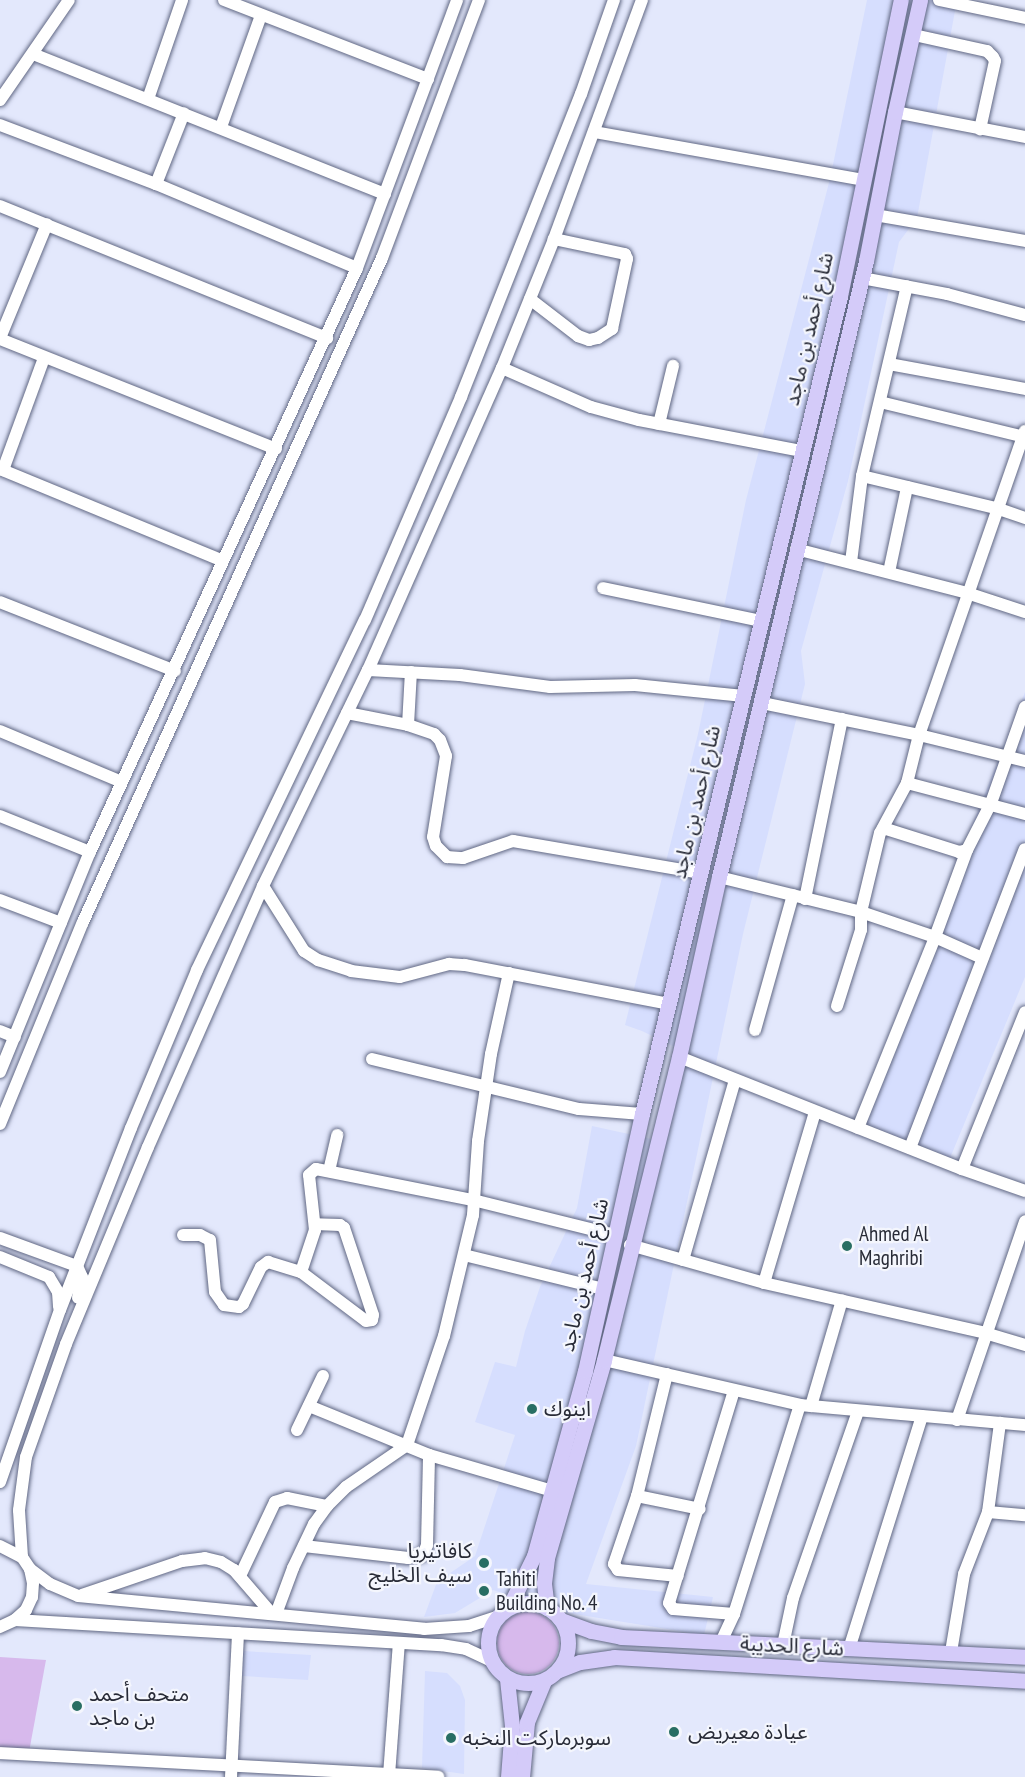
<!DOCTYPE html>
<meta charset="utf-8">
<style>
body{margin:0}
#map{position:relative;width:1025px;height:1777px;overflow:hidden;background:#e3e8fc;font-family:"PT Sans Narrow","Noto Sans Arabic",sans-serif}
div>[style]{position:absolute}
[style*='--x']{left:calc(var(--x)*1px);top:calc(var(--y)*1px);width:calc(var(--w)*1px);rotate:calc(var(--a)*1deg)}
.built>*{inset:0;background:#d6defe}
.green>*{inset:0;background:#d7b9ec}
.round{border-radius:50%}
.roads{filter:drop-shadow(0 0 2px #606783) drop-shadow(0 0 2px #606783)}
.minor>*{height:12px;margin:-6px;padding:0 6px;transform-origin:6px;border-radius:6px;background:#fff}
.major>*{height:15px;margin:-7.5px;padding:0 7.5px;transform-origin:7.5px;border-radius:7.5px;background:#d4cbf9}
.major>.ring{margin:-7.5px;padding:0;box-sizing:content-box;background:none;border:15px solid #d4cbf9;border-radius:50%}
.dots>*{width:16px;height:16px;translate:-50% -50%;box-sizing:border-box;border:3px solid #f4f6fd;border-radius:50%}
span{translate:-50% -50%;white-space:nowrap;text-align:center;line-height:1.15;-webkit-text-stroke:4.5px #f4f6fd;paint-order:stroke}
.street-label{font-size:21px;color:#282b37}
.poi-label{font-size:21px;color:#282b37}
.left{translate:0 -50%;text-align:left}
.right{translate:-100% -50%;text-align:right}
</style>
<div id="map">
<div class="built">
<i style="clip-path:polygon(867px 0,957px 0,917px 218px,899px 242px,848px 481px,801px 651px,805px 684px,743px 934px,636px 1446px,586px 1584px,713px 1597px,704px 1635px,562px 1612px,493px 1590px,455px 1613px,424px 1617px,437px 1582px,475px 1556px,515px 1435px,475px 1422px,495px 1362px,516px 1367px,525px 1331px,540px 1287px,577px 1208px,592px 1126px,656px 1140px,675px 1047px,642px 1031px,625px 1025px,698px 734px,746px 500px,830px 179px)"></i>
<i style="clip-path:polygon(1025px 692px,1025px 977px,948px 1163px,854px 1124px)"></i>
<i style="clip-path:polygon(243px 1651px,311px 1655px,308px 1680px,242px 1676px)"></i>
<i style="clip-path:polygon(425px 1671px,447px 1673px,460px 1686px,465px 1700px,464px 1774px,422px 1768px)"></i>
</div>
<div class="green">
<i class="round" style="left:497px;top:1612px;width:62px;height:62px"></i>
<i style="clip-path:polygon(0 1657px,46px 1660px,29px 1752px,0 1749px)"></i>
</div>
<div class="roads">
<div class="minor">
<i style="--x:224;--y:0;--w:219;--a:21.2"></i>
<i style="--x:939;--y:0;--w:88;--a:11.8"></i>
<i style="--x:914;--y:35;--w:75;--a:12.4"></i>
<i style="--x:987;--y:51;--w:8;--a:45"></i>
<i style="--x:993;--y:57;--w:4;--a:63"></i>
<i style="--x:995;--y:61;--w:70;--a:102.4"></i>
<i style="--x:33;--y:54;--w:379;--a:21.7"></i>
<i style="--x:148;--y:99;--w:105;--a:-71"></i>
<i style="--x:0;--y:100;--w:121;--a:-55.4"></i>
<i style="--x:895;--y:112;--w:132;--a:10.9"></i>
<i style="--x:0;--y:125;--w:167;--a:20.7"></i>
<i style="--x:156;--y:184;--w:218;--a:22.7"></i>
<i style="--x:221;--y:127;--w:119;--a:-70.3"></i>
<i style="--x:594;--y:132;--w:273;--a:10.1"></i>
<i style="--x:156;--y:184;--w:76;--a:-68.5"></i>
<i style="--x:0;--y:206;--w:353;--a:22"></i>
<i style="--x:875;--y:215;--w:152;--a:9.8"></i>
<i style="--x:862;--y:278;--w:86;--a:10.7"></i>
<i style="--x:947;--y:294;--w:81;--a:15.1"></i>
<i style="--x:530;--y:299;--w:61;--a:37.6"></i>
<i style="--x:578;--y:336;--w:12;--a:20"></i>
<i style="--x:589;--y:340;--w:9;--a:-13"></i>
<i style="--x:598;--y:338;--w:17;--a:-33"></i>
<i style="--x:612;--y:329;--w:72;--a:-77.9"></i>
<i style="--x:627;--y:259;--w:5;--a:-112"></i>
<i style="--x:625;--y:254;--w:73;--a:-168.1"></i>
<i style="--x:0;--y:338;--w:123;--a:-67.6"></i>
<i style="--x:0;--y:339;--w:297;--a:21.7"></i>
<i style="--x:889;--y:364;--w:138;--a:10.4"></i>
<i style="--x:502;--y:368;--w:97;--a:23.7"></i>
<i style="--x:591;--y:407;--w:50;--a:15.2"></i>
<i style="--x:639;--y:420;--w:166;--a:10.8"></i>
<i style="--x:880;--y:402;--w:149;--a:13.6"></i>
<i style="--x:659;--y:424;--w:60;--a:-76.4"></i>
<i style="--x:0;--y:469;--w:241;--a:22.4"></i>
<i style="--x:3;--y:470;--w:119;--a:-69.9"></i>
<i style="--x:862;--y:476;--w:141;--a:13.5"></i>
<i style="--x:999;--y:509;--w:28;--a:19"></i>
<i style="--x:796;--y:549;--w:177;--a:14.4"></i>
<i style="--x:967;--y:593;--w:61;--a:18.1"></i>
<i style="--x:851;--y:562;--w:87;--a:-82.7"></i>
<i style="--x:862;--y:476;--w:195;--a:-76.7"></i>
<i style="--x:889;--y:572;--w:87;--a:-78"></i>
<i style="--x:603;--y:588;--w:161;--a:11.8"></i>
<i style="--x:0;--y:602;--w:188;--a:21.5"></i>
<i style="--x:368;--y:670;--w:92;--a:3.1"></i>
<i style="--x:460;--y:675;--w:91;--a:7.6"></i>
<i style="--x:550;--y:687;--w:85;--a:-1.3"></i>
<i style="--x:635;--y:685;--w:109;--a:5.8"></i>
<i style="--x:762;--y:703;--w:160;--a:11.5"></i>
<i style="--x:919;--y:735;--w:109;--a:13.8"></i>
<i style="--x:347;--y:713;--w:62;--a:11.1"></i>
<i style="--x:408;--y:725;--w:28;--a:19"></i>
<i style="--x:434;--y:734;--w:8;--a:45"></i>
<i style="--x:440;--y:740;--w:17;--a:69"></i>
<i style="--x:446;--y:756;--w:82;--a:99.1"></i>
<i style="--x:433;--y:837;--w:9;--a:72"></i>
<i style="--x:436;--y:846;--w:16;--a:45"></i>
<i style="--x:447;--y:857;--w:16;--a:4"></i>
<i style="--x:463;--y:858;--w:53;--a:-18.8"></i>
<i style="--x:513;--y:841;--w:191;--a:9.7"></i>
<i style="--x:408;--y:725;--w:53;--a:-86.8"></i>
<i style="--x:0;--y:731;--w:132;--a:22.7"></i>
<i style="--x:907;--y:783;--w:122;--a:14.7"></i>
<i style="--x:0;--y:816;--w:97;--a:21.8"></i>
<i style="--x:883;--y:828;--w:80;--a:17.5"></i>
<i style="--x:959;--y:852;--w:8;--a:-14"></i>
<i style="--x:967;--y:850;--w:53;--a:-62.9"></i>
<i style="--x:991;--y:803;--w:102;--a:-70.5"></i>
<i style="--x:719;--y:877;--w:146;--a:13.8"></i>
<i style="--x:861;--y:912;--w:78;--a:18.7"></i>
<i style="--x:935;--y:937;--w:51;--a:24.1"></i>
<i style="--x:263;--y:886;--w:77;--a:57.8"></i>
<i style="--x:304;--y:951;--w:17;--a:33"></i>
<i style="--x:318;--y:960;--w:35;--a:18"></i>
<i style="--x:351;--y:971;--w:49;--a:7"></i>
<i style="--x:400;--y:977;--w:51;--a:-14.9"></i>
<i style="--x:449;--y:964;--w:16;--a:4"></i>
<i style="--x:465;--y:965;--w:208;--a:10.8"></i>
<i style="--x:805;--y:899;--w:184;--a:-78.4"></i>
<i style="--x:0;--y:900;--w:65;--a:20.7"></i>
<i style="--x:837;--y:1006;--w:80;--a:-72.5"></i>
<i style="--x:861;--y:930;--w:18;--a:-90"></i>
<i style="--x:861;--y:912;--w:81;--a:-76.5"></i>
<i style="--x:880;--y:833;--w:57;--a:-61.6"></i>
<i style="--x:907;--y:783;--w:49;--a:-76"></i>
<i style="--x:919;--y:735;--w:322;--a:-70.8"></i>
<i style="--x:755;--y:1030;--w:140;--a:-74.3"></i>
<i style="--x:0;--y:1031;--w:16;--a:22"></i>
<i style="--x:679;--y:1057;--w:304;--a:21.6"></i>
<i style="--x:962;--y:1169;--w:67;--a:19.2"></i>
<i style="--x:372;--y:1059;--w:213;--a:13.6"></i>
<i style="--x:579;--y:1109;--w:63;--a:4.5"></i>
<i style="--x:0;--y:1072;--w:238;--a:-67.8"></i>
<i style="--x:90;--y:852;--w:642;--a:-65.43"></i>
<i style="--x:357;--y:268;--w:286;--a:-69.5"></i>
<i style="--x:0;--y:1124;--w:218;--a:-67.7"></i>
<i style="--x:83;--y:922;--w:728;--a:-65.76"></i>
<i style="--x:382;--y:258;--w:276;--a:-69.4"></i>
<i style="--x:858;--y:1128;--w:206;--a:-68"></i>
<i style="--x:935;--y:937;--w:93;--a:-69.8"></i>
<i style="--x:910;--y:1148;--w:320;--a:-69"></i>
<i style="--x:962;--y:1169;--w:169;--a:-68.1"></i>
<i style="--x:329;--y:1171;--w:37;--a:-77"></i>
<i style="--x:183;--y:1235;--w:17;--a:0"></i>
<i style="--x:200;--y:1235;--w:11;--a:27"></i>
<i style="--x:210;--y:1240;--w:52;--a:84.5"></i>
<i style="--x:215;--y:1292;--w:16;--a:55"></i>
<i style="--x:224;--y:1305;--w:15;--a:8"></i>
<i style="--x:239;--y:1307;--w:5;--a:-37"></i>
<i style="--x:243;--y:1304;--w:41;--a:-64.1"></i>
<i style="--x:261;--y:1267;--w:9;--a:-36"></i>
<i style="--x:268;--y:1262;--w:34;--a:17"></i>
<i style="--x:301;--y:1272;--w:81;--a:37"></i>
<i style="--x:366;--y:1321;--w:6;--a:-9"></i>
<i style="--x:372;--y:1320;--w:5;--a:-79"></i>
<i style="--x:373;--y:1315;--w:92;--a:-108.4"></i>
<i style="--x:344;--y:1228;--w:5;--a:-143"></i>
<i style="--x:340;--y:1225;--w:25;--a:-178"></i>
<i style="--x:0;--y:1238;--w:82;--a:20"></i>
<i style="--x:77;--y:1266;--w:12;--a:66"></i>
<i style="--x:82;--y:1277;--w:21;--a:101"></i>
<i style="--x:630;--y:1245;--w:139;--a:15.8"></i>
<i style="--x:764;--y:1283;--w:227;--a:12.7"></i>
<i style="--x:985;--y:1333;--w:42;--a:16.7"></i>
<i style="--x:464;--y:1255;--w:143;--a:13.7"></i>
<i style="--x:0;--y:1257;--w:53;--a:22.2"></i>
<i style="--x:49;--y:1277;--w:17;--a:59"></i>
<i style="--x:58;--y:1292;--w:15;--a:86"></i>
<i style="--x:683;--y:1260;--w:187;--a:-73.9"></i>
<i style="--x:301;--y:1272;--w:44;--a:-71.6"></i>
<i style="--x:315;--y:1230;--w:55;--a:-96.2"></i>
<i style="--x:309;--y:1175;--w:9;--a:-41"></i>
<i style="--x:316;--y:1169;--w:160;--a:11.2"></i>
<i style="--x:473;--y:1200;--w:145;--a:13.9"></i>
<i style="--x:764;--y:1283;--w:178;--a:-73.4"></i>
<i style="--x:604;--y:1360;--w:201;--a:12.9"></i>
<i style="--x:800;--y:1405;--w:226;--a:5.1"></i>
<i style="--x:667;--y:1374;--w:126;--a:103.8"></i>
<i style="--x:637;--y:1496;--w:72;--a:108.7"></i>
<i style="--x:614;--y:1564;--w:7;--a:56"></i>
<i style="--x:618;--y:1570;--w:60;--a:5.7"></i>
<i style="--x:309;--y:1406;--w:130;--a:22.2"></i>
<i style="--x:429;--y:1455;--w:129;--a:16.2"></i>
<i style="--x:811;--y:1406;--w:110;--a:-73.7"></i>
<i style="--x:957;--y:1420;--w:210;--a:-71.1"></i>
<i style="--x:297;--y:1430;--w:60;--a:-64.3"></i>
<i style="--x:0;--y:1482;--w:182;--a:-70.8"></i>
<i style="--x:60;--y:1310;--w:195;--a:-68.7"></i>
<i style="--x:131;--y:1128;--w:171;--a:-67.3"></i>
<i style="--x:197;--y:970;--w:388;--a:-64.4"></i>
<i style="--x:365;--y:620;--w:243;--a:-66.7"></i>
<i style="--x:461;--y:397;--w:326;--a:-68.4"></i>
<i style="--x:581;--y:94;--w:100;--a:-70.7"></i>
<i style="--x:637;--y:1496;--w:64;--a:11.7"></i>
<i style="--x:988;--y:1512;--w:37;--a:5"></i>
<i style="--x:0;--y:1546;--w:25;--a:27"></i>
<i style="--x:22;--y:1557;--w:14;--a:56"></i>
<i style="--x:30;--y:1569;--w:14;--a:78"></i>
<i style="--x:33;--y:1583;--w:14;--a:94"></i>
<i style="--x:32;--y:1597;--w:14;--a:115"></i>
<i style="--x:26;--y:1610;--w:15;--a:138"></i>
<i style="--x:15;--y:1620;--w:17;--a:155"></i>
<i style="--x:304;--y:1546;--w:105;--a:6.6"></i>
<i style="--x:408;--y:1558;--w:15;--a:-11"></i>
<i style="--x:423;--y:1555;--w:11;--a:-68"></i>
<i style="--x:427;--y:1545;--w:90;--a:-88.7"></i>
<i style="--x:22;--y:1557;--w:47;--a:-93.7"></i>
<i style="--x:19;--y:1510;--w:53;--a:-82.5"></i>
<i style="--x:26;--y:1457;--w:120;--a:-70.5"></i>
<i style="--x:66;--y:1344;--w:213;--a:-67.4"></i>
<i style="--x:148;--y:1147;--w:285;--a:-66.2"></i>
<i style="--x:263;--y:886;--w:240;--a:-64.1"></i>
<i style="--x:368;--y:670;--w:330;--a:-66.1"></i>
<i style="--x:502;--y:368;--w:139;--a:-68"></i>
<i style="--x:554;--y:239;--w:255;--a:-69.8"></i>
<i style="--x:30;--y:1569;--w:25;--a:37"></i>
<i style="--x:50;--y:1584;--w:30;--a:23"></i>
<i style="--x:78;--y:1596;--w:348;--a:5.4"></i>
<i style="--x:424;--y:1629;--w:45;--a:-3.8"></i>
<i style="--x:469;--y:1626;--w:29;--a:-18"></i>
<i style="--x:240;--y:1576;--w:82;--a:-64.7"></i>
<i style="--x:275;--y:1502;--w:13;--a:-18"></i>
<i style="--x:287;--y:1498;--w:41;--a:11.3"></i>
<i style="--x:82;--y:1595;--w:106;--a:-18.8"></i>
<i style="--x:182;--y:1561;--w:23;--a:-7"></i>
<i style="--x:205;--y:1558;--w:16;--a:14"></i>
<i style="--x:221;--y:1562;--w:15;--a:32"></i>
<i style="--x:234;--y:1570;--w:58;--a:49.2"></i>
<i style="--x:276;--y:1614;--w:49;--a:-69.7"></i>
<i style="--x:293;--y:1568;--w:49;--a:-64.5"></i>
<i style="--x:314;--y:1524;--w:22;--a:-54"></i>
<i style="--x:327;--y:1506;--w:27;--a:-45"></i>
<i style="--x:346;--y:1487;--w:74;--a:-34.5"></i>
<i style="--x:407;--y:1445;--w:115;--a:-71.3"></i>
<i style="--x:444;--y:1336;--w:124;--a:-76.5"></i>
<i style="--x:473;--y:1215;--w:74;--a:-86.1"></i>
<i style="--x:478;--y:1141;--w:88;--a:-81.5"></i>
<i style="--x:491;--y:1054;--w:83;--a:-77.5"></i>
<i style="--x:734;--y:1614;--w:61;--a:-175.3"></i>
<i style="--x:673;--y:1609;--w:7;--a:-124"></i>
<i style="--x:669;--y:1603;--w:222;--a:-73"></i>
<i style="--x:15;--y:1620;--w:427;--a:3.4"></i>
<i style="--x:441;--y:1645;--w:25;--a:9"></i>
<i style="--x:466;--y:1649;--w:26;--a:25"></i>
<i style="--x:721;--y:1642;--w:31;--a:-65"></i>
<i style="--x:734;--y:1614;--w:219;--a:-72.5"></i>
<i style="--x:783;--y:1645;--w:48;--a:-78"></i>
<i style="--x:793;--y:1598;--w:198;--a:-70.8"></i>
<i style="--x:849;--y:1649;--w:244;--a:-72.6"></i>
<i style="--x:951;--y:1652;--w:79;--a:-80.5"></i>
<i style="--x:964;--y:1574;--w:66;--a:-68.8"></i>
<i style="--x:988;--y:1512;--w:90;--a:-82.3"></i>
<i style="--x:0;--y:1753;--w:439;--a:3.1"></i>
<i style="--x:389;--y:1775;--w:132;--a:-85.7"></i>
<i style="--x:231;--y:1777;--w:144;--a:-87.2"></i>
</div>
<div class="major">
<i class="ring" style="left:488px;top:1603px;width:65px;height:65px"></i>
<i style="--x:509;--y:1607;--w:57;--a:-63.9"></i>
<i style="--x:534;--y:1556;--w:192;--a:-74.6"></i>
<i style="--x:585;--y:1371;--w:263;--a:-77.5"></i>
<i style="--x:642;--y:1114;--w:842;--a:-76.39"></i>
<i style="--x:840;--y:296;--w:302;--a:-78.4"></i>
<i style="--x:547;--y:1608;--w:25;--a:-97"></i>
<i style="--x:544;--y:1583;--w:25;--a:-83"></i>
<i style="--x:547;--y:1558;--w:206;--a:-73.9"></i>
<i style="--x:604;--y:1360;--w:312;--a:-76.1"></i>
<i style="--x:679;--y:1057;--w:184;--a:-77.5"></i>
<i style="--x:719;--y:877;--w:633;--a:-76.58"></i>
<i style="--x:866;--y:261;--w:152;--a:-79"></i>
<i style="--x:895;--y:112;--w:115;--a:-77.4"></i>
<i style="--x:561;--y:1620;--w:32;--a:20"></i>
<i style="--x:591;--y:1631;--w:31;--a:11"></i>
<i style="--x:621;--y:1637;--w:404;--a:2.8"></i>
<i style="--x:559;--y:1670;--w:22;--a:-21"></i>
<i style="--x:580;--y:1662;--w:34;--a:-8"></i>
<i style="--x:614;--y:1657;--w:412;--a:3.3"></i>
<i style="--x:507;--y:1679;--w:47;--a:83.9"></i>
<i style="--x:512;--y:1726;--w:51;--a:94.5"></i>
<i style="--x:522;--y:1777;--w:55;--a:-84.8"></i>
<i style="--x:527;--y:1722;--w:44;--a:-67.5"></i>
</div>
</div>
<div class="dots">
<i style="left:847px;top:1246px;background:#286e63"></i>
<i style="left:532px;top:1409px;background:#286e63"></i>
<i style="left:484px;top:1563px;background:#286e63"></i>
<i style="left:484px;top:1591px;background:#286e63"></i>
<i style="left:77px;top:1706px;background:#286e63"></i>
<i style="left:674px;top:1732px;background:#286e63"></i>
<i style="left:451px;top:1738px;background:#286e63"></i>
</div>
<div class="street-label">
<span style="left:809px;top:329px;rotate:-77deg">شارع أحمد بن ماجد</span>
<span style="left:696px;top:802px;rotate:-77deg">شارع أحمد بن ماجد</span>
<span style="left:584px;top:1275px;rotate:-77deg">شارع أحمد بن ماجد</span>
<span style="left:792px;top:1646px;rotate:3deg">شارع الحديبة</span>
</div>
<div class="poi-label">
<span class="left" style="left:859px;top:1246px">Ahmed Al<br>Maghribi</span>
<span class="left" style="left:544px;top:1409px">اينوك</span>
<span class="right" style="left:472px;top:1563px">كافاتيريا<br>سيف الخليج</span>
<span class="left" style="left:496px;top:1591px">Tahiti<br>Building No. 4</span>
<span class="left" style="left:89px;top:1706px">متحف أحمد<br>بن ماجد</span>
<span class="left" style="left:688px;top:1732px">عيادة معيريض</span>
<span class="left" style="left:463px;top:1738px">سوبرماركت النخبه</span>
</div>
</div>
